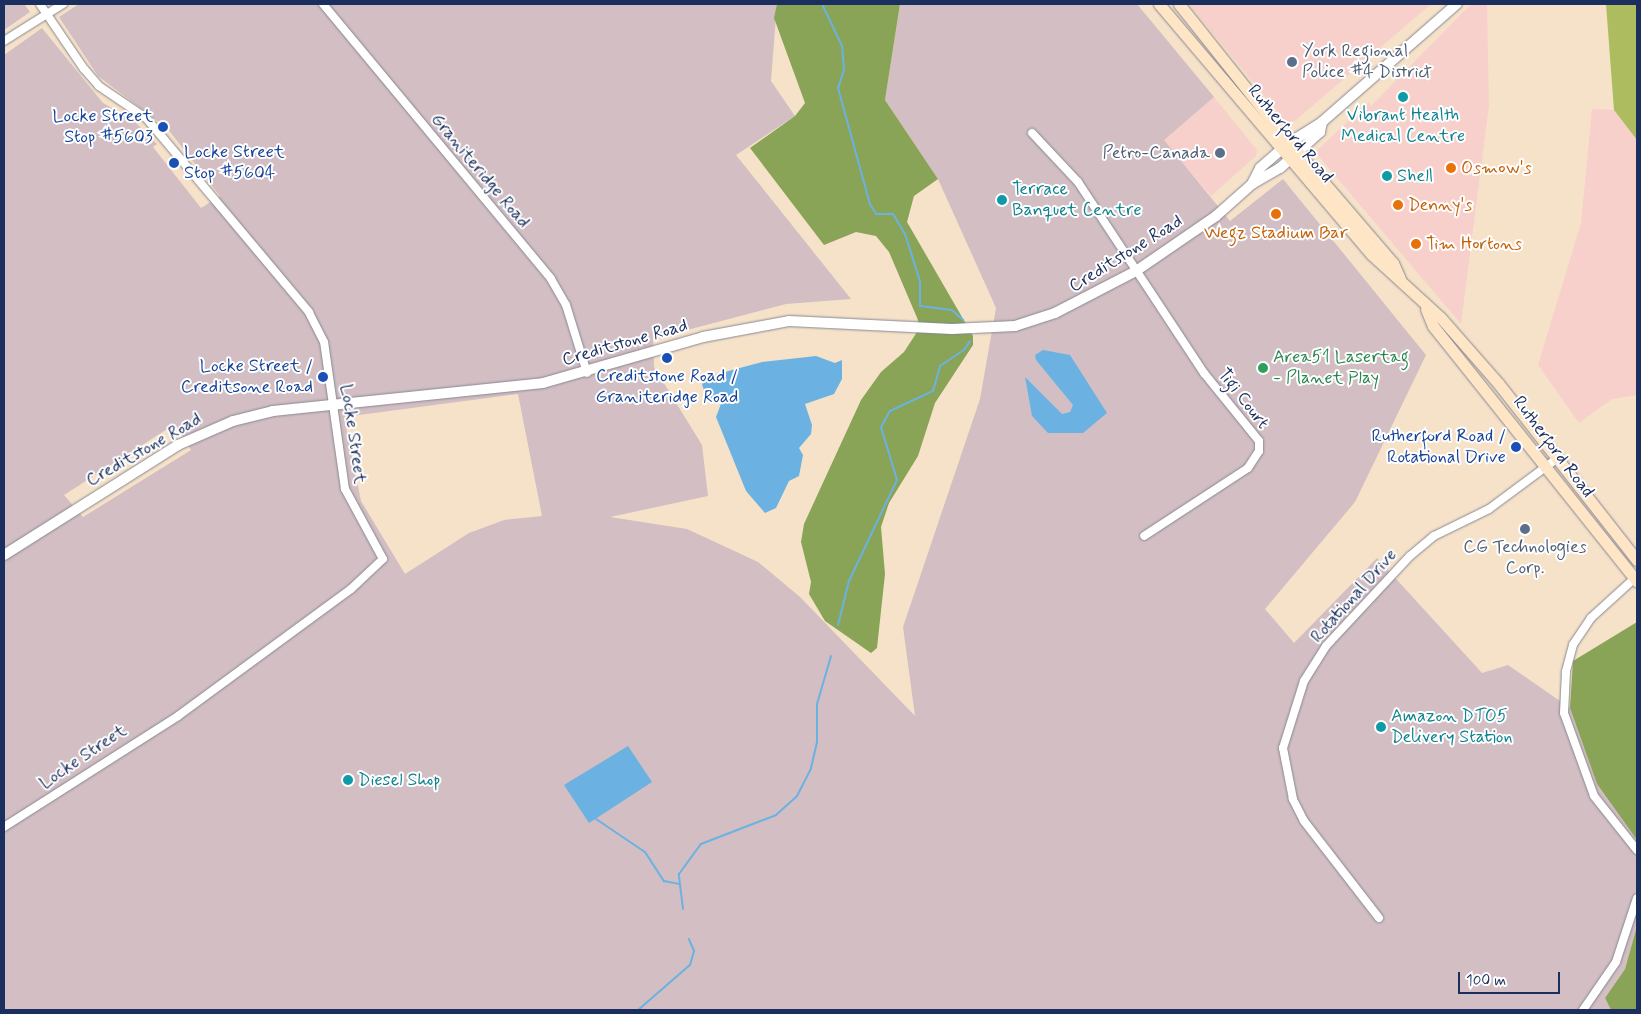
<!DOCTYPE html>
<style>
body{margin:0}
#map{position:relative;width:1641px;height:1014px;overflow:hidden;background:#f6e2c9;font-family:Mynerve,sans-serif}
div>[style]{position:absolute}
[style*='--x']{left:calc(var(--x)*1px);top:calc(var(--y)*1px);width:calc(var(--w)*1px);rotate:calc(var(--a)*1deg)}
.built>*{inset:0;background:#f7d0cc}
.industrial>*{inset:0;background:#d2bec3}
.green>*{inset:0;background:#acbc5f}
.forest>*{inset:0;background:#89a456}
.water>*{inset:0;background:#6bb2e2}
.stream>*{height:2px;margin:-1px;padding:0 1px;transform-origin:1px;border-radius:1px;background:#6bb2e2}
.roads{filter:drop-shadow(0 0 1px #888894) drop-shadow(0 0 1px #888894)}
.minor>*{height:8px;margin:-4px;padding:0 4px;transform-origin:4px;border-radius:4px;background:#fff}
.tertiary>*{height:10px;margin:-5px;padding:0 5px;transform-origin:5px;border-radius:5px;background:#fff}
.secondary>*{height:11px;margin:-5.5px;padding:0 5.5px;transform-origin:5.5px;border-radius:5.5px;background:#fde5c5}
.dots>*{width:14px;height:14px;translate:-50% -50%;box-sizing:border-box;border:2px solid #fff;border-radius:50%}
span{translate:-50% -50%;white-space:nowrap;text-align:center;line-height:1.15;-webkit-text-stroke:4px #fff;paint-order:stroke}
.service-label{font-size:18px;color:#4e5e75}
.left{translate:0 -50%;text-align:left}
.right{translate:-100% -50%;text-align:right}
.culture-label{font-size:18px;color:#0d838f}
.transit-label{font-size:18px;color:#164399}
.street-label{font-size:18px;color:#1b2f5e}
.food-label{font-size:18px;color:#c56008}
.leisure-label{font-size:18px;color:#27864d}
.frame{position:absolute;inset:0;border:5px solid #1b2f5e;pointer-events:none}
.scale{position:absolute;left:1458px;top:972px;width:102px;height:22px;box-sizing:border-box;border:2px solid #1b2f5e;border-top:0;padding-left:6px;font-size:15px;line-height:18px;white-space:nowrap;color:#1b2f5e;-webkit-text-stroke:4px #fff;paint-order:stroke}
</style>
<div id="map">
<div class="built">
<i style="clip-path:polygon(1189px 4px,1431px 4px,1289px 126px)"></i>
<i style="clip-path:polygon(1471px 4px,1487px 4px,1489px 105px,1461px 324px,1315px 152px,1369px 102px,1371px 106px)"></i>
<i style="clip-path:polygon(1214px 97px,1257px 150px,1256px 156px,1211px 196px,1163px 140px)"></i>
<i style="clip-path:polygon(1592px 109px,1614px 110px,1637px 140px,1637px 395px,1612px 399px,1579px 423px,1538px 365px,1581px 223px)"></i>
</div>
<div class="industrial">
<i style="clip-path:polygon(4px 4px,24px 4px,30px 12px,4px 30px)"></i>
<i style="clip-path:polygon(evenodd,79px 4px,777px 4px,771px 81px,795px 116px,736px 155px,851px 299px,786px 304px,653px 339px,654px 367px,702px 445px,708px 496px,610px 517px,687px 529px,758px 562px,800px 597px,915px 716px,903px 627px,980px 399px,996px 308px,938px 179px,885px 100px,900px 4px,1137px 4px,1214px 97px,1164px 140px,1230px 221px,1283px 179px,1426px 355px,1355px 502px,1265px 609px,1294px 643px,1377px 558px,1482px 673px,1508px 665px,1570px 708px,1597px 784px,1637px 840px,1637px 926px,1625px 969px,1605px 998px,1611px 1010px,4px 1010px,4px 55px,42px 28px,103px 103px,133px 120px,157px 144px,153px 147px,201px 208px,220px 196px,167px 128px,98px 76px,59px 17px,79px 4px,518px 394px,542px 516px,504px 520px,469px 533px,405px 574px,361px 501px,344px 417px,518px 394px,79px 4px,175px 424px,191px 450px,83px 517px,64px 495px,175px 424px)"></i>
</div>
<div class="green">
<i style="clip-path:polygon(1606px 4px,1637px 4px,1637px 140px,1614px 110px)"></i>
</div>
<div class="forest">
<i style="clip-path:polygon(777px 4px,900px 4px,885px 100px,938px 179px,914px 196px,907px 222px,973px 336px,973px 345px,935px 403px,918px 456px,889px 503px,881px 527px,885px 574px,877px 648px,871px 653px,825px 621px,809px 594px,811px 582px,801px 542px,804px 524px,861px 400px,881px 372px,904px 352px,917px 332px,918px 320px,889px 252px,876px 236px,856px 232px,824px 245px,750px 148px,795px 116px,805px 103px,774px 18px)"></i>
<i style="clip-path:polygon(1637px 622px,1637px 840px,1597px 784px,1570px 708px,1573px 661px)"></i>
<i style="clip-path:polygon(1637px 926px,1637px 1010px,1611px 1010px,1605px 998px,1625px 969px)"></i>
</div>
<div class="water">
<i style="clip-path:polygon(1043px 350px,1070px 355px,1107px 413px,1083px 433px,1048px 433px,1032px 416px,1025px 377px,1062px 414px,1070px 412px,1073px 405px,1036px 360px,1035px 355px)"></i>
<i style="clip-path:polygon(816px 356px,835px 363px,842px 360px,842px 379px,834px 394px,805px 404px,812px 425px,811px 434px,799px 448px,803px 455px,799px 476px,789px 481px,776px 508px,765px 513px,746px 491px,716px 417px,722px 401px,707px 400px,702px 384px,710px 376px,762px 362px)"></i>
<i style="clip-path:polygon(628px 746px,652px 782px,589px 823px,564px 785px)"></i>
</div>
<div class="stream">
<i style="--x:822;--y:4;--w:47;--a:64.5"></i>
<i style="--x:842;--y:46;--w:24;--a:85"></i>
<i style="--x:844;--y:70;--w:19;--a:108"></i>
<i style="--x:838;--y:88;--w:120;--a:74.6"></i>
<i style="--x:870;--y:204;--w:12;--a:59"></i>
<i style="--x:876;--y:214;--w:17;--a:0"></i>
<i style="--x:893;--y:214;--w:23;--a:59"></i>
<i style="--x:905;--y:234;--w:49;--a:72.3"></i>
<i style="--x:920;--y:281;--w:25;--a:90"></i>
<i style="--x:920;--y:306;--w:32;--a:7"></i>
<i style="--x:952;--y:310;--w:15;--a:42"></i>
<i style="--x:838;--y:625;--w:45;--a:-76"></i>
<i style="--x:849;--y:581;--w:112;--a:-64.6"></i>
<i style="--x:897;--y:480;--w:55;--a:-106.8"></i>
<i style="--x:881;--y:427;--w:18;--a:-61"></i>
<i style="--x:890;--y:411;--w:47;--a:-24.9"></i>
<i style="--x:933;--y:391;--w:26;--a:-74"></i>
<i style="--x:940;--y:366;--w:30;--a:-34"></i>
<i style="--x:965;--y:349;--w:9;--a:-58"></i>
<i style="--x:596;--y:819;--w:59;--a:34"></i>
<i style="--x:645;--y:852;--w:35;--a:57"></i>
<i style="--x:664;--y:881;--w:15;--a:11"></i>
<i style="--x:683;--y:909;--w:35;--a:-97"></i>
<i style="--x:679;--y:874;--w:37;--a:-54"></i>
<i style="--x:701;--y:844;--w:80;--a:-21.1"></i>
<i style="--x:776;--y:815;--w:28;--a:-42"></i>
<i style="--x:797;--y:796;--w:31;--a:-63"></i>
<i style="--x:811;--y:768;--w:26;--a:-77"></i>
<i style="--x:817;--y:743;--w:39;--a:-90"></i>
<i style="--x:817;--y:704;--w:50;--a:-73.7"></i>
<i style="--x:638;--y:1010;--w:69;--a:-40.9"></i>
<i style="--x:690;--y:965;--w:15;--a:-74"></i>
<i style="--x:694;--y:951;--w:13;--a:-113"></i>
</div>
<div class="roads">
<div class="minor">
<i style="--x:323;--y:4;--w:357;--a:50.3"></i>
<i style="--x:551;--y:279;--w:30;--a:60"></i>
<i style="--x:566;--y:305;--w:71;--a:72.8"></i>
<i style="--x:4;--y:41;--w:70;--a:-32.1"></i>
<i style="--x:1032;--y:133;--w:67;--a:46.8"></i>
<i style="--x:1078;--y:182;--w:229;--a:56.6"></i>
<i style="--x:1204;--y:373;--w:87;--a:51"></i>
<i style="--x:1259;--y:441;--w:10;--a:90"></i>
<i style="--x:1259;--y:451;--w:20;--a:123"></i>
<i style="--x:1248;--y:468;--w:124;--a:146.8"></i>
<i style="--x:1636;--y:577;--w:61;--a:137.7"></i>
<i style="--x:1591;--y:618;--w:32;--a:124"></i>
<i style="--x:1573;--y:645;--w:28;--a:105"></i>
<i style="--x:1566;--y:672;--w:41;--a:92.8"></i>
<i style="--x:1564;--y:713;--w:88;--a:70.1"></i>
<i style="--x:1594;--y:796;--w:69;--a:51.5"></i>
<i style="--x:4;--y:827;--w:206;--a:-32.5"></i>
<i style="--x:178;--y:716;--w:215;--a:-36.3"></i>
<i style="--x:351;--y:589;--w:44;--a:-43.2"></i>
<i style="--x:383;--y:559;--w:80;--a:-118.5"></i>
<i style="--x:345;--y:489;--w:148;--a:-98.1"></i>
<i style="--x:324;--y:342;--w:34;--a:-117"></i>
<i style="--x:309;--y:312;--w:253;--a:-130"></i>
<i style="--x:146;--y:118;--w:57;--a:-145.8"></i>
<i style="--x:99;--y:86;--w:23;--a:-131"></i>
<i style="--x:84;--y:69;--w:78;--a:-124.1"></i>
<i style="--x:1379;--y:918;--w:123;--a:-127.7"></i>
<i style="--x:1304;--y:821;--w:25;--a:-117"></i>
<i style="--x:1293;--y:799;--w:52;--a:-101.1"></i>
<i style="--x:1283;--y:748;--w:70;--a:-72.6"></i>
<i style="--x:1304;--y:681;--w:41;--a:-57.8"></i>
<i style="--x:1326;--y:646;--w:123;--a:-47"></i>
<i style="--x:1410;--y:556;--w:31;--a:-40"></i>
<i style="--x:1434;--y:536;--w:61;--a:-26.1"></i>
<i style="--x:1489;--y:509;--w:87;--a:-36.6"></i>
<i style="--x:1583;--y:1010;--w:58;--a:-55.5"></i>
<i style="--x:1616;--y:962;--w:67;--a:-71.8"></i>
</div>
<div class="tertiary">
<i style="--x:1252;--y:184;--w:32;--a:-30"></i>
<i style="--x:1280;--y:168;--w:54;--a:-42"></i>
<i style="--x:1320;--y:132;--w:10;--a:-79"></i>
<i style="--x:4;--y:555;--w:206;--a:-32.3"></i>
<i style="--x:178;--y:445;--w:60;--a:-23.6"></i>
<i style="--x:233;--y:421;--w:41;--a:-14"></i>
<i style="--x:273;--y:411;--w:271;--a:-5.9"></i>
<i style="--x:543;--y:383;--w:166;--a:-16"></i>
<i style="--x:703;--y:337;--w:87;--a:-10.5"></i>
<i style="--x:789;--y:321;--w:163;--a:2.8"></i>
<i style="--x:952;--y:329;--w:63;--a:-2.7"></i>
<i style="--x:1015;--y:326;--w:42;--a:-18"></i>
<i style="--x:1055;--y:313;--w:91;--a:-27.4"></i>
<i style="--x:1136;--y:271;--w:97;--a:-34.5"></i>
<i style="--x:1216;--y:216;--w:48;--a:-41.6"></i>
<i style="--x:1252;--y:184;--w:18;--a:-63"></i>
<i style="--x:1260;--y:168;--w:38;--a:-41"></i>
<i style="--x:1289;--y:143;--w:39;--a:-32"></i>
<i style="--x:1322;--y:122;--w:179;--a:-41.2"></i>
</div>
<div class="secondary">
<i style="--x:1159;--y:4;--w:329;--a:49.7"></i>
<i style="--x:1372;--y:255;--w:93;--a:42.4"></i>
<i style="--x:1441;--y:318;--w:86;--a:48.8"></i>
<i style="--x:1498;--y:383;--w:225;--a:51.9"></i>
<i style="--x:1179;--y:4;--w:169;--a:51.5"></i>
<i style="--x:1284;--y:136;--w:167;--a:49.4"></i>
<i style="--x:1393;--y:263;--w:17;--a:66"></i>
<i style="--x:1426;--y:309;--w:18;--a:68"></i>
<i style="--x:1433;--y:326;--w:327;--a:51.4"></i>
</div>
</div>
<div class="dots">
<i style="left:1292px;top:62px;background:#5c6f8a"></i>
<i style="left:1403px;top:97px;background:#0f9aa8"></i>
<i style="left:163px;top:127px;background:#1a4fb4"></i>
<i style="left:1220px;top:153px;background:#5c6f8a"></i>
<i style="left:174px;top:163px;background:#1a4fb4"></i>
<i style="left:1451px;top:168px;background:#e8710a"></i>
<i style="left:1387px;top:176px;background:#0f9aa8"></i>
<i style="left:1002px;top:200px;background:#0f9aa8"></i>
<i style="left:1398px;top:205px;background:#e8710a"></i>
<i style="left:1276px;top:214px;background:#e8710a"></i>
<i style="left:1416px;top:244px;background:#e8710a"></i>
<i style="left:667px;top:358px;background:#1a4fb4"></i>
<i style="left:1263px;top:368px;background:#2e9e5b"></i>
<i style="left:323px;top:377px;background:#1a4fb4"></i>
<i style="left:1516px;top:447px;background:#1a4fb4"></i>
<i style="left:1525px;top:529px;background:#5c6f8a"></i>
<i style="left:1381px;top:727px;background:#0f9aa8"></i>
<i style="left:348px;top:780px;background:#0f9aa8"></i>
</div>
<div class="service-label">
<span class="left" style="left:1302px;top:62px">York Regional<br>Police #4 District</span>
<span class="right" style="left:1210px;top:153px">Petro-Canada</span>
<span style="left:1525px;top:558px">CG Technologies<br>Corp.</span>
</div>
<div class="culture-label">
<span style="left:1403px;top:126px">Vibrant Health<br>Medical Centre</span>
<span class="left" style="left:1397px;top:176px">Shell</span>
<span class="left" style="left:1012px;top:200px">Terrace<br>Banquet Centre</span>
<span class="left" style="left:1391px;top:727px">Amazon DTO5<br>Delivery Station</span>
<span class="left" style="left:358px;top:780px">Diesel Shop</span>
</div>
<div class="transit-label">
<span class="right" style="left:153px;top:127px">Locke Street<br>Stop #5603</span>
<span class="left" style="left:184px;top:163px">Locke Street<br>Stop #5604</span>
<span class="right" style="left:313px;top:377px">Locke Street /<br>Creditsone Road</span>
<span style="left:667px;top:387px">Creditstone Road /<br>Graniteridge Road</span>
<span class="right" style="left:1506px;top:447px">Rutherford Road /<br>Rotational Drive</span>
</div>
<div class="street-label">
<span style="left:1290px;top:134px;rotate:50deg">Rutherford Road</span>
<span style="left:480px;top:171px;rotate:50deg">Graniteridge Road</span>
<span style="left:1126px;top:254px;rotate:-32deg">Creditstone Road</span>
<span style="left:625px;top:343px;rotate:-16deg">Creditstone Road</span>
<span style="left:1243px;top:399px;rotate:52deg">Tigi Court</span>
<span style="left:353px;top:434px;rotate:82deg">Locke Street</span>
<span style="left:1553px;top:447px;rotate:53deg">Rutherford Road</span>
<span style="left:144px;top:450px;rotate:-30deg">Creditstone Road</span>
<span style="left:1354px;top:596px;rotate:-48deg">Rotational Drive</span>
<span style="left:83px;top:757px;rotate:-34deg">Locke Street</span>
</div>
<div class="food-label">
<span class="left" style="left:1461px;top:168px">Osmow's</span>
<span class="left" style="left:1408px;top:205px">Denny's</span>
<span style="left:1276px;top:233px">Wegz Stadium Bar</span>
<span class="left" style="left:1426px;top:244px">Tim Hortons</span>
</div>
<div class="leisure-label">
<span class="left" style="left:1273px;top:368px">Area51 Lasertag<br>- Planet Play</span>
</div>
<div class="frame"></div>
<div class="scale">100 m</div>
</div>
